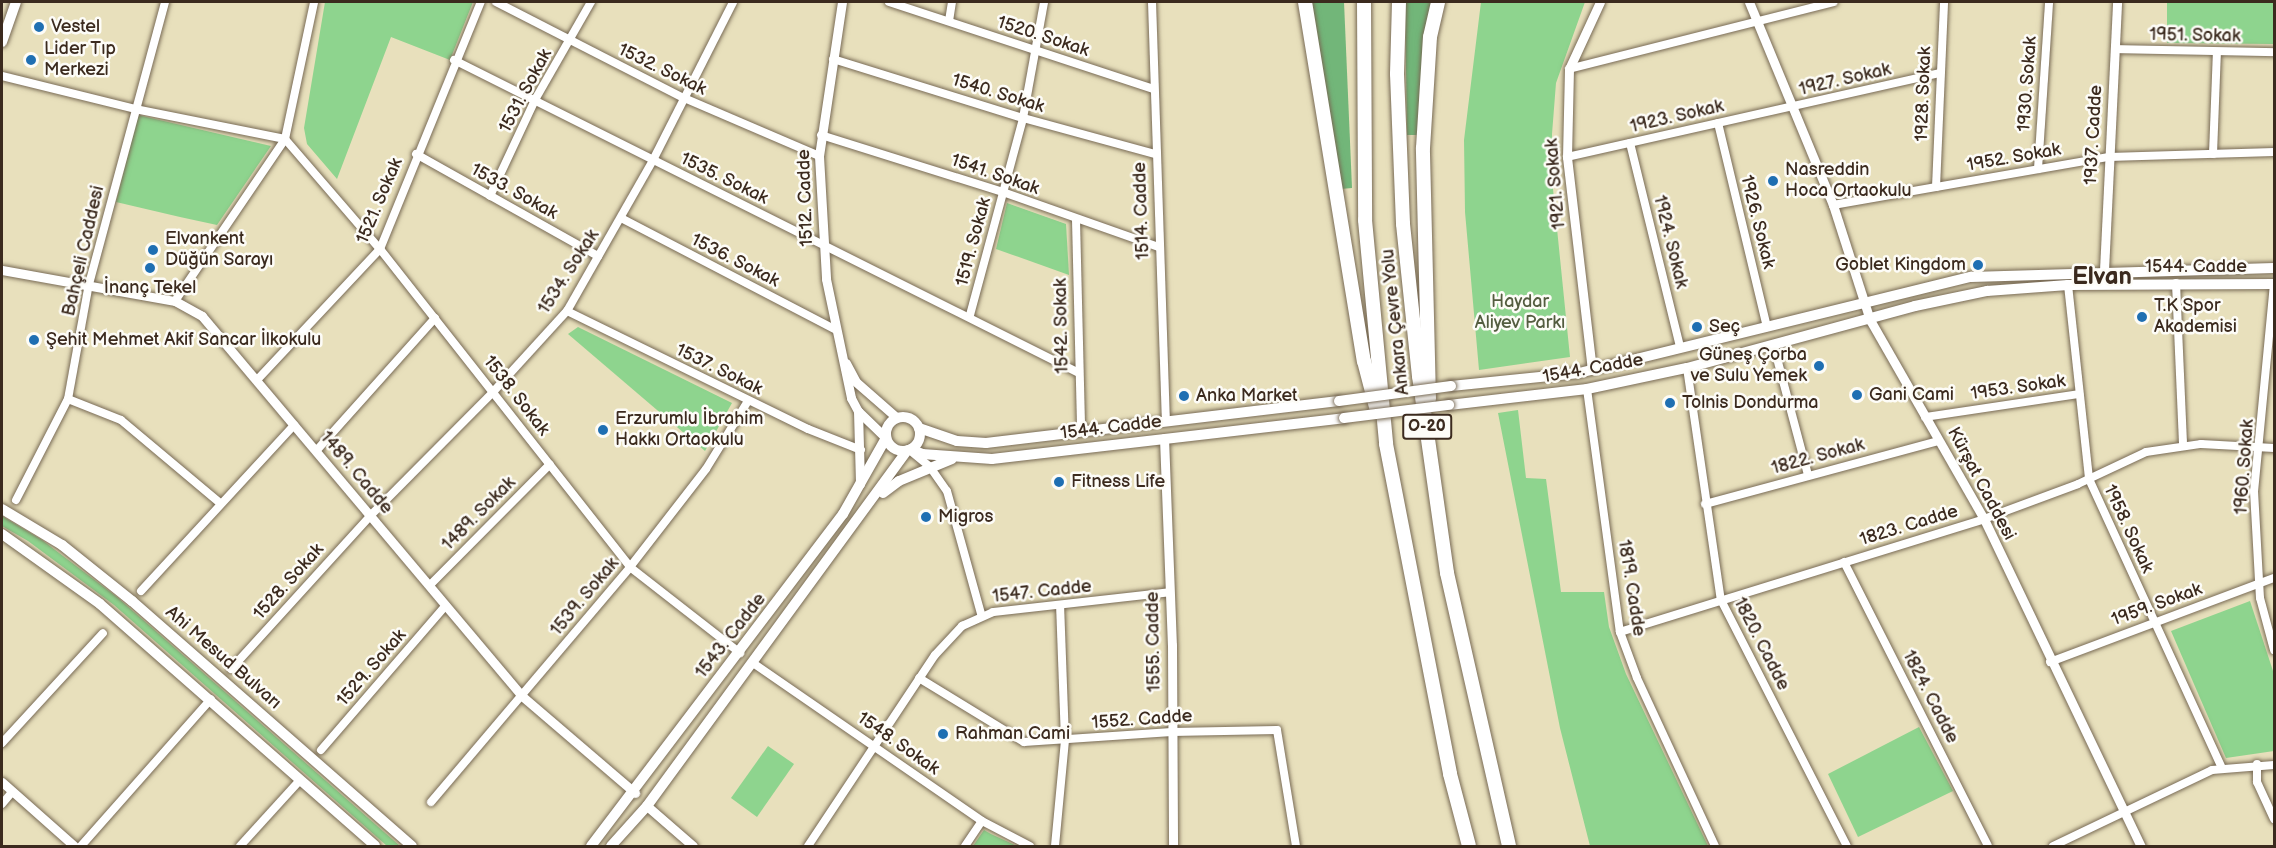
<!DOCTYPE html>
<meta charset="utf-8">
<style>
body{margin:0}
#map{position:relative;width:2276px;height:848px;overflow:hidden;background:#e8e0bc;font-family:"Balsamiq Sans",sans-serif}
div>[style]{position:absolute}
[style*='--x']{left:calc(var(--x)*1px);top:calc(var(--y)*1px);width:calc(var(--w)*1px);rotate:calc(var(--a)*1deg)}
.green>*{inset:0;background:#8ed48e}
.forest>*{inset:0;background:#72b679}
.roads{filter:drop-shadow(0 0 2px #786a55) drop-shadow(0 0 2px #786a55)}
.minor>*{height:8px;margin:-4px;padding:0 4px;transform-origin:4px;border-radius:4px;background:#fff}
.tertiary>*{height:9px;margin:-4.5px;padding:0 4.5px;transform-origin:4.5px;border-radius:4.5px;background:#fff}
.secondary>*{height:10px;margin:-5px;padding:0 5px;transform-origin:5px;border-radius:5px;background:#fff}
.secondary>.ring{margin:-5px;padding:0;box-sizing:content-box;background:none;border:10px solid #fff;border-radius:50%}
.motorway>*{height:14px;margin:-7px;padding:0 7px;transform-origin:7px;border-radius:7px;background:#fff}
.bridges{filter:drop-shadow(0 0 2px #786a55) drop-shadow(0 0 2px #786a55)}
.secondary-bridge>*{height:10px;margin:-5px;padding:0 5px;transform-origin:5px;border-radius:5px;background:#fff}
.dots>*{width:16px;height:16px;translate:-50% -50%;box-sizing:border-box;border:3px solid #fdfcf7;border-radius:50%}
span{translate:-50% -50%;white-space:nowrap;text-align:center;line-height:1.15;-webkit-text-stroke:5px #fdfcf7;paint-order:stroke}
.shield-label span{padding:2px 4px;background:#fdfcf7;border:2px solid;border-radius:4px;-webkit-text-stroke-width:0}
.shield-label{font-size:16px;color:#3b2a1e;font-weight:700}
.poi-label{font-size:18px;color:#3b2a1e}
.left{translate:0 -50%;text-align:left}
.right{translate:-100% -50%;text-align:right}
.street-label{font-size:18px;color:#3b2a1e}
.park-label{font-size:18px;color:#545d40}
.district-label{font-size:24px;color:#3b2a1e;font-weight:700}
.frame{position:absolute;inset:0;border:3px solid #3b2a1e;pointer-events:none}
</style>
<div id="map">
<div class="green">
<i style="clip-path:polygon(325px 2px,473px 2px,450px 60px,391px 37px,337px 179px,307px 144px,304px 128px)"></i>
<i style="clip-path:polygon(1481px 2px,1585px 2px,1556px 83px,1552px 134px,1553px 189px,1570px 357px,1479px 370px,1465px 212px,1464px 140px)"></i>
<i style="clip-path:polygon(2167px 2px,2274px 2px,2274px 44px,2167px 43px)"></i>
<i style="clip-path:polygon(138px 115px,271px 146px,217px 225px,180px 217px,116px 202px)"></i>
<i style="clip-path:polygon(1007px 203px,1066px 224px,1069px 275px,996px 249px)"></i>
<i style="clip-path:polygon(578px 327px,732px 403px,705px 451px,568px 334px)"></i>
<i style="clip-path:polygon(1518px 410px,1526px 478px,1546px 479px,1561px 592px,1604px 592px,1609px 627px,1626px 674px,1708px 846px,1590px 846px,1560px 728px,1498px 413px)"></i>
<i style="clip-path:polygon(2px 516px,42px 540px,117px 597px,400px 846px,387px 846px,114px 605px,28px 541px,2px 526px)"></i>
<i style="clip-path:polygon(2250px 601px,2274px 674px,2274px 751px,2226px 758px,2171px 631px)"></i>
<i style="clip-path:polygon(1919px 727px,1953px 791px,1858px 837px,1828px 774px)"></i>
<i style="clip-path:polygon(768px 746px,794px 764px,757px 817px,731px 798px)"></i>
<i style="clip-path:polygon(984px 830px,991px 834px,1017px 846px,973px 846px)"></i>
</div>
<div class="forest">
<i style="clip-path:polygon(1310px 2px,1344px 2px,1352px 188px,1341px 189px)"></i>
<i style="clip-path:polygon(1405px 2px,1431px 2px,1418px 135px,1407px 135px)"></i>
</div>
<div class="roads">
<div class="minor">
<i style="--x:496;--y:2;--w:211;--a:27.1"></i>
<i style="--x:684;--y:98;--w:147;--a:23.2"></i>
<i style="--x:889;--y:2;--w:278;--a:18.2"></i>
<i style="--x:1152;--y:2;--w:418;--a:88.1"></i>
<i style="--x:949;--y:21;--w:19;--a:-81"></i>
<i style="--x:2115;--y:49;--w:159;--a:1.1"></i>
<i style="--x:833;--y:59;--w:199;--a:17.3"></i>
<i style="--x:1023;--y:118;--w:137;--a:15.3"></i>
<i style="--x:454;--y:60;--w:697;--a:26.6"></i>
<i style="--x:1569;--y:69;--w:273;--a:-14.2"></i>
<i style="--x:2;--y:76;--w:137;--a:13.9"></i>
<i style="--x:135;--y:109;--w:153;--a:11.3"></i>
<i style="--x:285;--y:139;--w:145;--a:49.2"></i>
<i style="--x:380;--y:249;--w:405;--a:51.8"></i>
<i style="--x:630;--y:567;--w:140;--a:38"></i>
<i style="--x:1718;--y:123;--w:210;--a:76.5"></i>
<i style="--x:821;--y:135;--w:191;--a:17.4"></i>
<i style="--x:1003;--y:192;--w:164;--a:19.5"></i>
<i style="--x:1630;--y:143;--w:210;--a:76.2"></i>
<i style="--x:416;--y:154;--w:209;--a:29.3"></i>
<i style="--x:2213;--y:154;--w:102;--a:-87.8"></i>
<i style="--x:1567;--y:157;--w:381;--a:-12.7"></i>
<i style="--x:2038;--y:169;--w:167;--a:-86.2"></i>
<i style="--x:1936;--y:187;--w:185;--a:-87.5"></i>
<i style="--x:490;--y:196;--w:108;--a:-64.9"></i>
<i style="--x:536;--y:98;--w:111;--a:-60.2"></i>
<i style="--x:1833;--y:205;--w:280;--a:-9.9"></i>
<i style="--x:2109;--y:157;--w:165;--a:-1.7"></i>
<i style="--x:621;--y:218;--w:242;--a:27.5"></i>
<i style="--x:1076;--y:220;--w:211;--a:88.6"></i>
<i style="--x:2176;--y:283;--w:163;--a:87.5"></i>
<i style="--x:2274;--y:284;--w:208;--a:95.5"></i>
<i style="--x:2254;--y:491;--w:107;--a:86.8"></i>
<i style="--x:2260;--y:598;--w:54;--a:74.9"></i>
<i style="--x:2068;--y:285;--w:195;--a:83.8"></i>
<i style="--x:2089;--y:479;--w:318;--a:65.3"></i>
<i style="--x:175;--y:301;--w:196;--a:-55.8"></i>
<i style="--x:285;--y:139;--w:140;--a:-78"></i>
<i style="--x:567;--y:311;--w:268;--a:26.1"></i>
<i style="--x:808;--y:429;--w:57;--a:21.6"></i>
<i style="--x:970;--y:315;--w:204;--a:-74.9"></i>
<i style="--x:1023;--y:118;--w:118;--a:-79.7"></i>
<i style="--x:1774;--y:347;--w:132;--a:75.1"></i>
<i style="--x:1687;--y:368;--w:234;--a:81.7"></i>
<i style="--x:1721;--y:600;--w:276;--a:62.9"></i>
<i style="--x:257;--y:380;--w:180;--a:-46.8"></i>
<i style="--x:380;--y:249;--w:267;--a:-67.8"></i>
<i style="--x:1587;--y:389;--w:245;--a:82.3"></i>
<i style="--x:1620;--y:632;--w:49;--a:69.7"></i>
<i style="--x:1637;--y:678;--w:185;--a:65.1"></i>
<i style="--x:68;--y:399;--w:57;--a:21.6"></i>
<i style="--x:121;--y:420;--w:129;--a:40"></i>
<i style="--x:1925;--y:417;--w:156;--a:-8.5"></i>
<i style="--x:317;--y:450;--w:177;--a:-48.2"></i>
<i style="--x:913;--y:453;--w:22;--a:39"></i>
<i style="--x:930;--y:467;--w:29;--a:55"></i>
<i style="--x:947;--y:491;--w:128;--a:74.5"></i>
<i style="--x:16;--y:500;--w:114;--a:-62.8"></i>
<i style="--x:68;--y:399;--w:117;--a:-79.7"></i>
<i style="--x:89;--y:284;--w:292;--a:-74.9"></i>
<i style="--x:1705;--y:504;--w:242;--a:-15.1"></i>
<i style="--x:1844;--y:562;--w:318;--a:63.1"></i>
<i style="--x:430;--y:585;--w:170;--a:-45.2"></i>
<i style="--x:141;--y:591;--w:226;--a:-47.3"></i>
<i style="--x:1620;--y:632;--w:381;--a:-17.2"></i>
<i style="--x:1984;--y:519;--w:100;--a:-20.4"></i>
<i style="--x:2078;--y:484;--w:75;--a:-25.2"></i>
<i style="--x:2146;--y:452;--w:56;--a:-8.3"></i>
<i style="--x:2201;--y:444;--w:73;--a:3.1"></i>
<i style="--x:2050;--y:662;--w:239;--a:-20.6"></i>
<i style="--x:753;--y:663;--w:278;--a:34.6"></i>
<i style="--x:982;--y:821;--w:54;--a:27.5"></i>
<i style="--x:231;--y:669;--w:207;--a:-47.7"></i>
<i style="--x:370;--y:516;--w:175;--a:-45.2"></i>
<i style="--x:493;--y:392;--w:110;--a:-47.6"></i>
<i style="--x:567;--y:311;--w:174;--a:-60.3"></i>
<i style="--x:653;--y:160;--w:177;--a:-63.1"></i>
<i style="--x:919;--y:678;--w:123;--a:31.4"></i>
<i style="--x:1024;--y:742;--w:148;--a:-3.9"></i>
<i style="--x:1172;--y:732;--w:105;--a:-1.1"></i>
<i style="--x:1277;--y:730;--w:118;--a:80.7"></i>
<i style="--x:2;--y:743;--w:149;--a:-47.4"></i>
<i style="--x:321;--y:750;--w:191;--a:-49.2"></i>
<i style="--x:2257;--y:764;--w:18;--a:90"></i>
<i style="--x:2257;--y:782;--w:41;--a:65.3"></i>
<i style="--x:431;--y:802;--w:308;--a:-49.7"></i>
<i style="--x:630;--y:567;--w:124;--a:-52.2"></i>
<i style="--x:706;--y:469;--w:80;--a:-58.3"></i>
<i style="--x:2;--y:804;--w:16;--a:-50"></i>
<i style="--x:81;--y:846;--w:196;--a:-48.5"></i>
<i style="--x:240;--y:846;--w:89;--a:-47.7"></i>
<i style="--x:808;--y:846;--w:229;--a:-56.4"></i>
<i style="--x:935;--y:655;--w:40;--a:-47"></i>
<i style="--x:962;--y:626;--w:34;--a:-24"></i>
<i style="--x:993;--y:612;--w:178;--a:-6.4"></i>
<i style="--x:965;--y:846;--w:30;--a:-56"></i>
<i style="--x:1055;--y:846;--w:106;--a:-84.6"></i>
<i style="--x:1065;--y:740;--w:135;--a:-92.1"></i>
<i style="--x:2053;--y:846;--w:176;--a:-25.5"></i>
<i style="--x:2212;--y:770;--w:62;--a:-4.6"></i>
</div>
<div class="tertiary">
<i style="--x:842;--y:2;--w:156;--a:98.5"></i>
<i style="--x:819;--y:156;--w:123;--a:86.7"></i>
<i style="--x:826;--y:279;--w:122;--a:78.1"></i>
<i style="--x:851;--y:398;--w:15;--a:62"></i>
<i style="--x:858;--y:411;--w:37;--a:44"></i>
<i style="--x:1749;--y:2;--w:220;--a:67.5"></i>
<i style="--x:1833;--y:205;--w:121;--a:72.2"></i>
<i style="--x:1870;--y:320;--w:229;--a:60.2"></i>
<i style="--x:1984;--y:519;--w:363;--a:64.4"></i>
<i style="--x:2;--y:270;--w:176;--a:10.2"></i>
<i style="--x:175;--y:301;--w:31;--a:29"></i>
<i style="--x:202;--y:316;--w:497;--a:49.9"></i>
<i style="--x:522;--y:696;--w:149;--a:40.6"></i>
<i style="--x:2104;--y:270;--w:268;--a:-87.2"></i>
<i style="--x:846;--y:363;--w:21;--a:62"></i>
<i style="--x:856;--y:382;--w:53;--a:41.2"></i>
<i style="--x:1592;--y:370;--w:214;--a:-96.7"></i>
<i style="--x:1567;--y:157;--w:88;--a:-88.7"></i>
<i style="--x:1569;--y:69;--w:74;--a:-65.2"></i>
<i style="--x:858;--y:411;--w:73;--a:88.4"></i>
<i style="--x:1164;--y:438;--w:207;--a:87.8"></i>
<i style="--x:1172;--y:645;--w:201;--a:89.7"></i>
<i style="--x:2;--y:782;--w:96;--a:41.6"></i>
<i style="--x:647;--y:806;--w:61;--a:41"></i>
</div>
<div class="secondary">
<i style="--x:2;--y:42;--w:42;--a:-70.7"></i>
<i style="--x:1451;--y:386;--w:129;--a:-5.8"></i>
<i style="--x:1579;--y:373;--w:404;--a:-13.8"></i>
<i style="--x:1971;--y:277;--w:303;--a:-1.7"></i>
<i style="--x:1449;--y:405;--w:139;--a:-6.6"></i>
<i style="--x:1587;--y:389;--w:102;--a:-11.9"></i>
<i style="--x:1687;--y:368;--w:236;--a:-15.2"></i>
<i style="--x:1915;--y:306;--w:74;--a:-11.8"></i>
<i style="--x:1987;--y:291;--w:81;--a:-4.2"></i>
<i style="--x:2068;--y:285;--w:206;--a:-0.3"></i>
<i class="ring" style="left:886px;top:417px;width:24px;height:24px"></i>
<i style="--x:919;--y:428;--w:40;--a:18.9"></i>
<i style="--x:957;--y:441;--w:29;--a:4"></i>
<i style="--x:986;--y:443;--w:355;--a:-6.8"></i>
<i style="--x:911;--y:449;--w:12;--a:24"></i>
<i style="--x:922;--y:454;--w:70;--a:4.1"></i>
<i style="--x:992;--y:459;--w:354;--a:-6.6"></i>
<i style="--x:883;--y:493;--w:20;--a:-37"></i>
<i style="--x:899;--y:481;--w:57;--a:-22.5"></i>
<i style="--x:2;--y:509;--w:70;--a:31"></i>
<i style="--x:62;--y:545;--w:90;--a:38.7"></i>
<i style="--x:132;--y:601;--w:372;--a:41.2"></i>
<i style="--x:2;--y:534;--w:120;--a:35.5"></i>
<i style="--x:100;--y:604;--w:366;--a:41.3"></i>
<i style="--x:591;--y:846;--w:417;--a:-52.8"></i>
<i style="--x:843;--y:514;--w:87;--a:-60.5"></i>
<i style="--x:611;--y:846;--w:54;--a:-48"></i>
<i style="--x:647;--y:806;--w:441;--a:-53.8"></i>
</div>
<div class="motorway">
<i style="--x:1305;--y:2;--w:364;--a:80.7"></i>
<i style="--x:1364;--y:361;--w:48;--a:75.4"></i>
<i style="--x:1364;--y:2;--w:218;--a:89.7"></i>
<i style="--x:1365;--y:220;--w:225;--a:84.6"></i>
<i style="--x:1386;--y:444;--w:336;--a:79"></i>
<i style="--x:1450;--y:774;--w:74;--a:75.2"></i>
<i style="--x:1399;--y:2;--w:72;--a:91.6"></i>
<i style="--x:1397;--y:74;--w:150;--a:87.7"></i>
<i style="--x:1403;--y:224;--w:153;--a:84"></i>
<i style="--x:1419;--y:376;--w:199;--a:81.9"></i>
<i style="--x:1447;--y:573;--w:280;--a:77.2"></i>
<i style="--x:1429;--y:399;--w:251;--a:-91.4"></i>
<i style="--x:1423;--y:148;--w:111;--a:-86.4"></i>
<i style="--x:1430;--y:37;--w:36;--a:-77"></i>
</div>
</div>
<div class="bridges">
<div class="secondary-bridge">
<i style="--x:1339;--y:401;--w:113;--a:-7.6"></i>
<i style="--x:1344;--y:418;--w:106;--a:-7.1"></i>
</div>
</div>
<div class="dots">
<i style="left:39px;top:27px;background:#1f6fb2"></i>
<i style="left:31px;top:60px;background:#1f6fb2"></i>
<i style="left:1773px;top:181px;background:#1f6fb2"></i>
<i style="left:153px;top:250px;background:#1f6fb2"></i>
<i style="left:1978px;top:265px;background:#1f6fb2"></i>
<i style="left:150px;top:268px;background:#1f6fb2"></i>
<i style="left:2142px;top:317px;background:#1f6fb2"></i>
<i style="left:1697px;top:327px;background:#1f6fb2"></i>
<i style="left:34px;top:340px;background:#1f6fb2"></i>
<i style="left:1819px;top:366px;background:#1f6fb2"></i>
<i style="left:1857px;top:395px;background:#1f6fb2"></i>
<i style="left:1184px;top:396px;background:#1f6fb2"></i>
<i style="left:1670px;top:403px;background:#1f6fb2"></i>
<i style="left:603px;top:430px;background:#1f6fb2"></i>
<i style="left:1059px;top:482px;background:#1f6fb2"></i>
<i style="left:926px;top:517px;background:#1f6fb2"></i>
<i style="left:943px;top:734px;background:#1f6fb2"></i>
</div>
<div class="shield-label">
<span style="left:1427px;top:427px">O-20</span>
</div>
<div class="poi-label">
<span class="left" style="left:51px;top:27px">Vestel</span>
<span class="left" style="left:44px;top:60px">Lider Tıp<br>Merkezi</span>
<span class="left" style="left:1785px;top:181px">Nasreddin<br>Hoca Ortaokulu</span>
<span class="left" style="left:165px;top:250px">Elvankent<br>Düğün Sarayı</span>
<span class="right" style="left:1966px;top:265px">Goblet Kingdom</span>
<span style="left:150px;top:288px">İnanç Tekel</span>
<span class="left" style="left:2154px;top:317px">T.K Spor<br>Akademisi</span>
<span class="left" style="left:1709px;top:327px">Seç</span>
<span class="left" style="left:46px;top:340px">Şehit Mehmet Akif Sancar İlkokulu</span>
<span class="right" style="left:1807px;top:366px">Güneş Çorba<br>ve Sulu Yemek</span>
<span class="left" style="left:1869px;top:395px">Gani Cami</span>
<span class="left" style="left:1196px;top:396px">Anka Market</span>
<span class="left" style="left:1682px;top:403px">Tolnis Dondurma</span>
<span class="left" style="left:615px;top:430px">Erzurumlu İbrahim<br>Hakkı Ortaokulu</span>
<span class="left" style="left:1071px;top:482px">Fitness Life</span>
<span class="left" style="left:938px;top:517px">Migros</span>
<span class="left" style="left:955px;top:734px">Rahman Cami</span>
</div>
<div class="street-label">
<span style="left:2195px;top:36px;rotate:1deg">1951. Sokak</span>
<span style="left:1043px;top:37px;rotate:18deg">1520. Sokak</span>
<span style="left:662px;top:70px;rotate:26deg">1532. Sokak</span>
<span style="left:1845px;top:80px;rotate:-13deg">1927. Sokak</span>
<span style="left:2028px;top:84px;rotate:-86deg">1930. Sokak</span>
<span style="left:526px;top:91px;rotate:-62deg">1531. Sokak</span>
<span style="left:998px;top:94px;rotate:17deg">1540. Sokak</span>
<span style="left:1924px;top:94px;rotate:-88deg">1928. Sokak</span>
<span style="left:1677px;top:117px;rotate:-13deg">1923. Sokak</span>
<span style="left:2094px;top:135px;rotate:-87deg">1937. Cadde</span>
<span style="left:2014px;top:158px;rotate:-10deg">1952. Sokak</span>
<span style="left:995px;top:175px;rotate:19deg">1541. Sokak</span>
<span style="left:724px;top:179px;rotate:26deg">1535. Sokak</span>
<span style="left:1556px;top:184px;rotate:-95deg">1921. Sokak</span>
<span style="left:514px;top:192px;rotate:29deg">1533. Sokak</span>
<span style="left:806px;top:198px;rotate:-92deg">1512. Cadde</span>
<span style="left:380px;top:201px;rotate:-67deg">1521. Sokak</span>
<span style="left:1142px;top:211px;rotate:-92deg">1514. Cadde</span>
<span style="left:1757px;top:222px;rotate:76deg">1926. Sokak</span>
<span style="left:974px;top:242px;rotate:-75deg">1519. Sokak</span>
<span style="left:1670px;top:242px;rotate:76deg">1924. Sokak</span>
<span style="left:84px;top:251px;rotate:-77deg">Bahçeli Caddesi</span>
<span style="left:735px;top:261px;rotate:27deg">1536. Sokak</span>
<span style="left:2196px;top:267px">1544. Cadde</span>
<span style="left:569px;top:272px;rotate:-57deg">1534. Sokak</span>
<span style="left:1396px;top:322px;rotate:-96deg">Ankara Çevre Yolu</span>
<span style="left:1062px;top:326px;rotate:-91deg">1542. Sokak</span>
<span style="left:1593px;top:369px;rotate:-10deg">1544. Cadde</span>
<span style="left:719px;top:370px;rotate:26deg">1537. Sokak</span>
<span style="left:2018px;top:388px;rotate:-8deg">1953. Sokak</span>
<span style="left:516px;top:396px;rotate:52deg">1538. Sokak</span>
<span style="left:1111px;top:428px;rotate:-7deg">1544. Cadde</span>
<span style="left:1818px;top:457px;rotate:-15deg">1822. Sokak</span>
<span style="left:2245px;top:467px;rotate:-86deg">1960. Sokak</span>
<span style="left:356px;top:473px;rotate:50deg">1489. Cadde</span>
<span style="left:1981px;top:484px;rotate:62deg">Kürşat Caddesi</span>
<span style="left:479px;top:514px;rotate:-45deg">1489. Sokak</span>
<span style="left:1909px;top:526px;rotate:-17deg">1823. Cadde</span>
<span style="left:2128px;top:529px;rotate:65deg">1958. Sokak</span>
<span style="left:289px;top:582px;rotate:-48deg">1528. Sokak</span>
<span style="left:1631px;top:588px;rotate:81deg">1819. Cadde</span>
<span style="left:1042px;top:592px;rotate:-6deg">1547. Cadde</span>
<span style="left:585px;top:597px;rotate:-50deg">1539. Sokak</span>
<span style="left:2157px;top:605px;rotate:-20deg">1959. Sokak</span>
<span style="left:731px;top:636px;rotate:-52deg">1543. Cadde</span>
<span style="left:1154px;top:642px;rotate:-91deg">1555. Cadde</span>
<span style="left:1761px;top:644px;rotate:63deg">1820. Cadde</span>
<span style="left:223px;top:658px;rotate:41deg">Ahi Mesud Bulvarı</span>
<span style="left:372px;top:668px;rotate:-49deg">1529. Sokak</span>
<span style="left:1930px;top:697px;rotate:63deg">1824. Cadde</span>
<span style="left:1142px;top:720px;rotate:-4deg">1552. Cadde</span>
<span style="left:898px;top:744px;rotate:35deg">1548. Sokak</span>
</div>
<div class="park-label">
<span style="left:1520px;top:313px">Haydar<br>Aliyev Parkı</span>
</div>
<div class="district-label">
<span style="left:2102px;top:277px">Elvan</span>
</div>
<div class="frame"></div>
</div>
